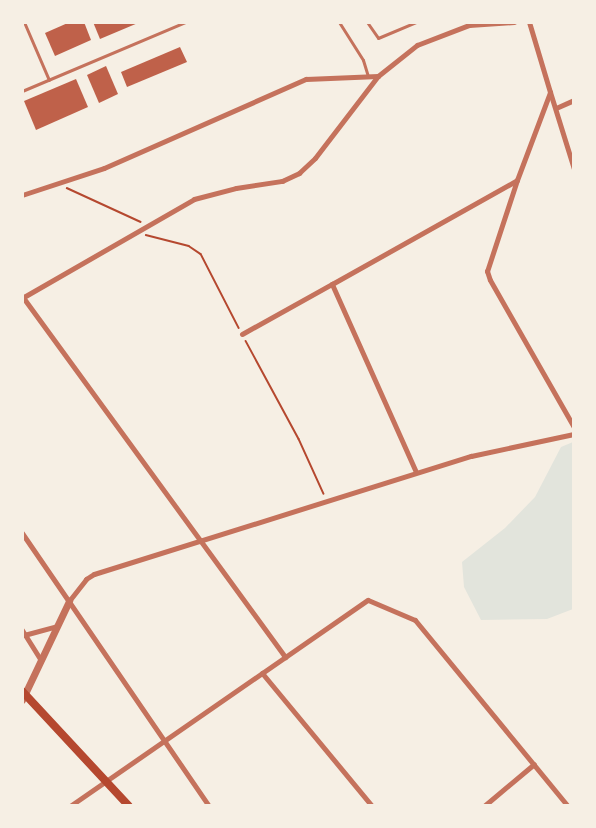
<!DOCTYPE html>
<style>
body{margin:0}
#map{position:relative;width:596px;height:828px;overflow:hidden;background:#f6efe4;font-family:Figtree,sans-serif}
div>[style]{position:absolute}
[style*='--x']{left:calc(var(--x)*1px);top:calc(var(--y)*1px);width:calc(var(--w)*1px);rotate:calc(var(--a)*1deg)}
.green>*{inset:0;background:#e2e4dc}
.building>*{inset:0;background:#bf614a}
.path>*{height:1.5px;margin:-0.75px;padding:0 0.75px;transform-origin:0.75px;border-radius:0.75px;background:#b5482f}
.service>*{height:3px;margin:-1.5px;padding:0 1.5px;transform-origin:1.5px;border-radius:1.5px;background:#c5725c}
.minor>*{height:5px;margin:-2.5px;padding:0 2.5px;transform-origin:2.5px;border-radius:2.5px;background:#c5725c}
.tertiary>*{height:7px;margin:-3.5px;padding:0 3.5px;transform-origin:3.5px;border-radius:3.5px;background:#c5725c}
.secondary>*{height:8px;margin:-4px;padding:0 4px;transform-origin:4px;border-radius:4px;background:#b5482f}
span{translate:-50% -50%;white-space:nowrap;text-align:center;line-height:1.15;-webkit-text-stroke:4.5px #f6efe4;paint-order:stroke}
.frame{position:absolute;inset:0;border:24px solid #f6efe4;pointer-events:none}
</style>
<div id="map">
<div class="green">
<i style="clip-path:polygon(573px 442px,573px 609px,547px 619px,481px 620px,464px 587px,462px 562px,505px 528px,535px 497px,561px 447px)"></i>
</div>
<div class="building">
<i style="clip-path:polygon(70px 22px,84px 22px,91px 40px,55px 56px,45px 33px)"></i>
<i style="clip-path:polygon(93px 22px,138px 22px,138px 23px,100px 39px)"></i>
<i style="clip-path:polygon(180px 47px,187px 62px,127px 87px,121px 72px)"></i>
<i style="clip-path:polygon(106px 66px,118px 94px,99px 103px,87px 75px)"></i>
<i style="clip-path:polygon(76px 79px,88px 107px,36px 130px,24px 101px)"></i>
</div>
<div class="path">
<i style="--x:67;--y:188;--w:81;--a:24.7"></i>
<i style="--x:146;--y:235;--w:44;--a:14.3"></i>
<i style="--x:189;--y:246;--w:14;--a:34"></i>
<i style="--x:201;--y:254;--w:83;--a:62.8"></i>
<i style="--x:246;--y:341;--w:111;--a:61.6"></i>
<i style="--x:299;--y:439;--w:60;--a:65.6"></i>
</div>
<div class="service">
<i style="--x:24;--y:22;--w:63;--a:66.7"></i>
<i style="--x:339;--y:22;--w:45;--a:57.7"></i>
<i style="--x:363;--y:60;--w:17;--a:73"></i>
<i style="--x:367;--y:22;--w:19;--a:55"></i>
<i style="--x:378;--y:38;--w:41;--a:-22.8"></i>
<i style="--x:22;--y:91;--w:177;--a:-22.9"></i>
</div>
<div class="minor">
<i style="--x:550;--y:92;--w:81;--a:72.7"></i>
<i style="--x:556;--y:108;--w:20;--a:-24"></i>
<i style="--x:517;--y:180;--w:96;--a:108.2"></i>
<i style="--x:487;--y:271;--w:9;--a:72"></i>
<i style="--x:490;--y:280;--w:169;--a:60.3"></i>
<i style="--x:22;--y:195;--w:86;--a:-18.2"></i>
<i style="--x:104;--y:168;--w:221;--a:-23.8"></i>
<i style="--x:306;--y:79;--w:72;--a:-2.4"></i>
<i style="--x:378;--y:76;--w:50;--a:-38.5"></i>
<i style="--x:417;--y:45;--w:56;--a:-21"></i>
<i style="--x:469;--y:25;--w:45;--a:-3.8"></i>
<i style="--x:22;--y:296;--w:447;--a:53.9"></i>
<i style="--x:22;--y:298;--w:198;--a:-29.9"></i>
<i style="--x:194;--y:199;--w:43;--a:-14.7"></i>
<i style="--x:236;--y:188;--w:47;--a:-8.7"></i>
<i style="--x:282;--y:181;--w:19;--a:-25"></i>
<i style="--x:299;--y:173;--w:22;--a:-43"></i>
<i style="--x:315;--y:158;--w:103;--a:-52.5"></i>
<i style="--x:242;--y:334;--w:103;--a:-29.1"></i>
<i style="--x:416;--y:472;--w:206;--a:-114.1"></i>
<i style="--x:332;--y:284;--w:212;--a:-29.3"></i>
<i style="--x:517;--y:180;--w:94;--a:-69.4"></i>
<i style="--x:550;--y:92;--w:73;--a:-106.7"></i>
<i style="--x:22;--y:533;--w:331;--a:55.6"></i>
<i style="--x:69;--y:601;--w:28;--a:-52"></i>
<i style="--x:86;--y:579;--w:9;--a:-32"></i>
<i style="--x:94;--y:574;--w:395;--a:-17.4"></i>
<i style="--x:471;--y:456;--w:105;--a:-12.1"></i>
<i style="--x:22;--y:630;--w:36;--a:58"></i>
<i style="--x:24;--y:635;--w:34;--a:-15"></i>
<i style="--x:262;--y:673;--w:173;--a:50.4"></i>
<i style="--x:70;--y:806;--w:362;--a:-34.7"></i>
<i style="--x:368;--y:600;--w:51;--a:23.1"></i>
<i style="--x:415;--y:620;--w:241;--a:50.6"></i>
<i style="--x:484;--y:806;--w:65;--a:-40"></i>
</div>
<div class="tertiary">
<i style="--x:22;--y:700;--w:110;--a:-64.6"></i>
</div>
<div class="secondary">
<i style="--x:22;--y:691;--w:157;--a:47.1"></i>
</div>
<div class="frame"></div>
</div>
